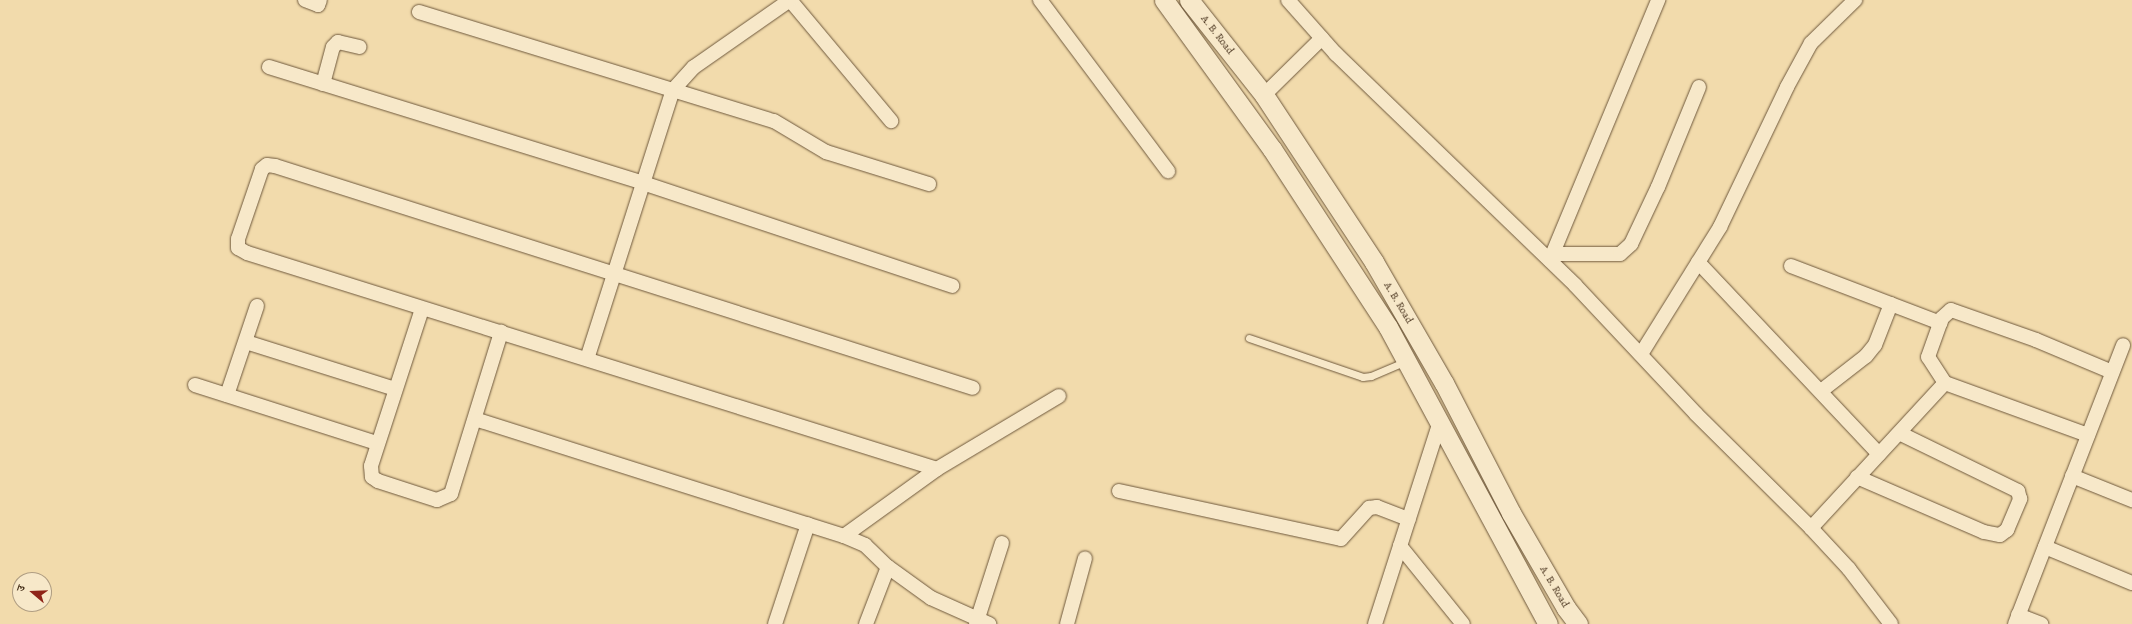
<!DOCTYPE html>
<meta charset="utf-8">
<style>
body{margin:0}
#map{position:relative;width:2132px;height:624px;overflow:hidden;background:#f2dbac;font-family:Alegreya,"Noto Serif Devanagari",serif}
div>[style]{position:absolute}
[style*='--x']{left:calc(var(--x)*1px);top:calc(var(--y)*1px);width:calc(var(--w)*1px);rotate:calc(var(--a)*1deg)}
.roads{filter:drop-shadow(0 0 1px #6e583c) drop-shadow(0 0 1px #6e583c)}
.service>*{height:7px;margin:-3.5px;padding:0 3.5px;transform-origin:3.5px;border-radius:3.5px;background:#f7e8c9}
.minor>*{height:14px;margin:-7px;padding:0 7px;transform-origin:7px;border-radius:7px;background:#f7e8c9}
.secondary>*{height:19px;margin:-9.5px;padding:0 9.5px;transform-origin:9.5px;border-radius:9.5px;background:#f7e8c9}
span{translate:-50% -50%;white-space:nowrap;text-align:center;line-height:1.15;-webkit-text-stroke:3px #f7e8c9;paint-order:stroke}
.street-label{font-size:11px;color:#422c17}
.north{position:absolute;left:12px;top:572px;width:40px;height:40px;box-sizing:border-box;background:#f7e8c9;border:1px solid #af9d82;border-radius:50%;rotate:289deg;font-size:11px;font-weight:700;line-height:16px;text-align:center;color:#422c17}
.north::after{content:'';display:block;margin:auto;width:14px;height:18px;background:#8f2418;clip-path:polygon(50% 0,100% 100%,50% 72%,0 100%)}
</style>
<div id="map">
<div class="roads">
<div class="service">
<i style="--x:1249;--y:338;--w:120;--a:18.9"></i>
<i style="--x:1363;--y:377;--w:8;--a:-7"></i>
<i style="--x:1371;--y:376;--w:38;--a:-23"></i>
</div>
<div class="minor">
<i style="--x:305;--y:0;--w:14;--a:21"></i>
<i style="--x:318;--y:5;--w:5;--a:-68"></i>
<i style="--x:790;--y:0;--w:158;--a:50.1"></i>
<i style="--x:1040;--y:0;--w:214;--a:53.2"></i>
<i style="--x:1288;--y:0;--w:72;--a:48.4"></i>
<i style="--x:1336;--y:54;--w:332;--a:44"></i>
<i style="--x:1575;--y:285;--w:177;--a:46.8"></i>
<i style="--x:1696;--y:414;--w:162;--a:44.7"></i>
<i style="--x:1811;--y:528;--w:56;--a:47.2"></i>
<i style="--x:1849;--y:569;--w:69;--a:52.6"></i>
<i style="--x:419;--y:12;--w:371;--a:17.1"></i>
<i style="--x:774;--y:121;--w:61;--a:30.8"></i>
<i style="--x:826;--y:152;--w:108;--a:17.3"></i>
<i style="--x:269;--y:67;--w:392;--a:17.2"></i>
<i style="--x:643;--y:183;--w:326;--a:18.4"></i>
<i style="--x:323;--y:84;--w:38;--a:-75"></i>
<i style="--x:333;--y:47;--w:7;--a:-45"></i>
<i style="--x:338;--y:42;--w:22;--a:13"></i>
<i style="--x:1264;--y:95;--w:81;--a:-44.5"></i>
<i style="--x:1554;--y:254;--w:66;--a:0"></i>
<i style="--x:1620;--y:254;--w:15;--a:-42"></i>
<i style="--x:1631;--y:244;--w:63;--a:-64.7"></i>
<i style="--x:1658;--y:187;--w:108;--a:-67.7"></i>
<i style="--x:1550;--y:260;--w:282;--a:-67.4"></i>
<i style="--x:1698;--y:262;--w:264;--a:46.7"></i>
<i style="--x:1791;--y:266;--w:160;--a:20.9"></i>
<i style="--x:422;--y:309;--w:165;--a:108"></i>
<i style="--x:371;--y:466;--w:11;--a:85"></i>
<i style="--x:372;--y:477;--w:7;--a:34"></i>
<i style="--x:378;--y:481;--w:62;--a:17.9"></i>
<i style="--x:437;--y:500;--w:15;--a:-23"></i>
<i style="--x:451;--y:494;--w:170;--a:-72.8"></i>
<i style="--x:246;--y:342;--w:156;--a:17.5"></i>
<i style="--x:1641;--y:354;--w:150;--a:-58.1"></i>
<i style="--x:1720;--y:227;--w:155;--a:-64.4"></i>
<i style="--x:1787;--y:87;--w:50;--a:-61.4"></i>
<i style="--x:1811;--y:43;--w:62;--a:-44.3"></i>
<i style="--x:587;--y:359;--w:282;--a:-72.3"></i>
<i style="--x:673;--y:90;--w:31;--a:-48"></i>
<i style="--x:694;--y:67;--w:117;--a:-34.9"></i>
<i style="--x:1945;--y:383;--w:152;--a:20"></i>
<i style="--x:195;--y:385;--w:191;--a:17.7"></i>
<i style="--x:1821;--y:391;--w:57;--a:-37.9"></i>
<i style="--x:1866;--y:356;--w:14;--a:-51"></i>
<i style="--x:1875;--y:345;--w:44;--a:-68.7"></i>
<i style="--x:227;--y:395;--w:94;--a:-71.4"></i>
<i style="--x:475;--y:419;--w:387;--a:17.6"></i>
<i style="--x:844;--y:536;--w:23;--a:23"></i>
<i style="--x:865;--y:545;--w:32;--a:44"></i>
<i style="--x:888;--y:567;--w:53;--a:35.8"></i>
<i style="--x:931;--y:598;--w:64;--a:24.1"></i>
<i style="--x:937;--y:469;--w:723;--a:-162.62"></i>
<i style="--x:247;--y:253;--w:10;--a:-151"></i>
<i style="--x:238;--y:248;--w:9;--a:-90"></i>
<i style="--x:238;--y:239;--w:74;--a:-71.1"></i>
<i style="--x:262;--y:169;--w:6;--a:-39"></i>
<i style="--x:267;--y:165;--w:8;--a:7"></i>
<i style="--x:275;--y:166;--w:732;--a:17.64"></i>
<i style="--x:2072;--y:476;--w:65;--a:21.8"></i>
<i style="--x:1857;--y:477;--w:138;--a:23.4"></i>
<i style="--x:1984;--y:532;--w:16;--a:11"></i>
<i style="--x:2000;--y:535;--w:9;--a:-36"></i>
<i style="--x:2007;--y:530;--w:34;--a:-67"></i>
<i style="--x:2020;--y:499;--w:8;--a:-104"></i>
<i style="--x:2018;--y:491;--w:132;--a:-154"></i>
<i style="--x:1119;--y:491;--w:227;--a:12.2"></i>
<i style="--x:1341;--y:539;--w:42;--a:-47.9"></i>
<i style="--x:1369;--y:508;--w:8;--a:-7"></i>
<i style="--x:1377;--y:507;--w:34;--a:21"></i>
<i style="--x:1811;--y:528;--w:197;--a:-47.3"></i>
<i style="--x:1945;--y:383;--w:31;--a:-123"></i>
<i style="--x:1928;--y:357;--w:41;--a:-70.3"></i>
<i style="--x:1942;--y:318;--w:12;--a:-42"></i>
<i style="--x:1951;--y:310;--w:90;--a:19.4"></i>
<i style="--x:2036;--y:340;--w:82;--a:22.8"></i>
<i style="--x:844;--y:536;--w:115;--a:-35.8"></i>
<i style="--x:937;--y:469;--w:142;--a:-30.9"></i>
<i style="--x:1400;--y:546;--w:100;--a:51.1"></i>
<i style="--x:2045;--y:547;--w:94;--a:22.5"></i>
<i style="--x:2018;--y:615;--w:25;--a:21"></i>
<i style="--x:775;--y:624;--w:105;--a:-71.7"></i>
<i style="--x:866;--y:624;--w:61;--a:-68.9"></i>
<i style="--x:976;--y:624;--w:85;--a:-72.2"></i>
<i style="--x:1067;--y:624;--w:68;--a:-74.7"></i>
<i style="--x:1375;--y:624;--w:212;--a:-72.2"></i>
<i style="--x:2015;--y:624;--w:299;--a:-68.8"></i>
</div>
<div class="secondary">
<i style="--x:1164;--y:0;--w:184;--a:54.1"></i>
<i style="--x:1272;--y:149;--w:212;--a:56.9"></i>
<i style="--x:1388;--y:327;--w:337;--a:61.7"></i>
<i style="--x:1189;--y:0;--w:121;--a:51.7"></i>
<i style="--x:1264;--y:95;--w:200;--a:56.6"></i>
<i style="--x:1374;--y:262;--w:140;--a:60"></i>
<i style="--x:1444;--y:383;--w:146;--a:62.7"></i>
<i style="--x:1511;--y:513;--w:110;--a:59.9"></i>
<i style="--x:1566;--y:608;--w:20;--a:53"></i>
</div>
</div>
<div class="street-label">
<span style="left:1217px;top:35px;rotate:52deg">A. B. Road</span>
<span style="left:1398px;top:303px;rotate:59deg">A. B. Road</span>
<span style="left:1554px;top:587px;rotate:59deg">A. B. Road</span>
</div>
<div class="north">उ</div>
</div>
